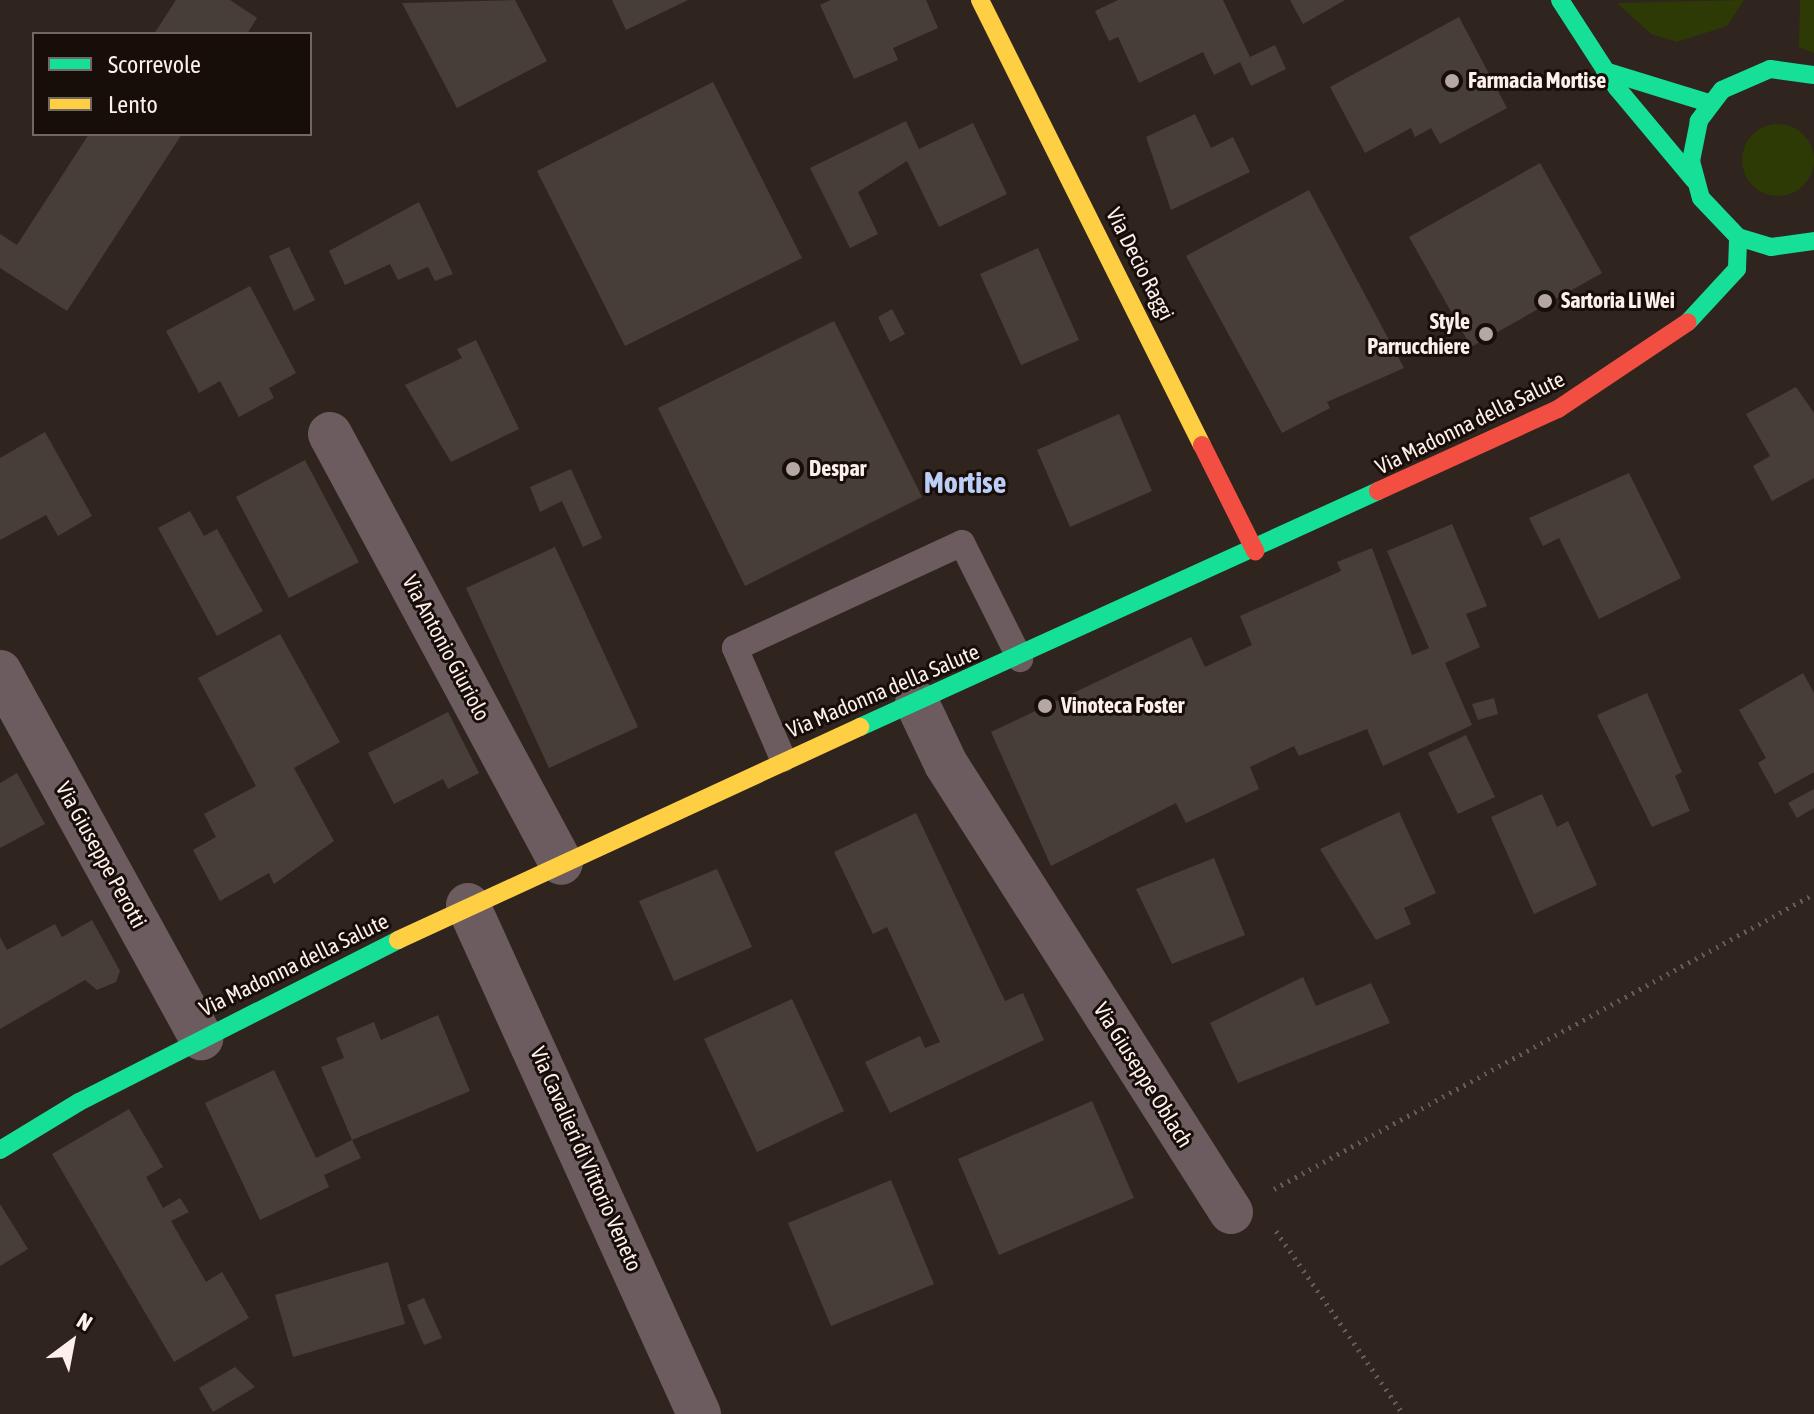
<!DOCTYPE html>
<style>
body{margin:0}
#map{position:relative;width:1814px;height:1414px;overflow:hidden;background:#30241e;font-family:"Asap Condensed",sans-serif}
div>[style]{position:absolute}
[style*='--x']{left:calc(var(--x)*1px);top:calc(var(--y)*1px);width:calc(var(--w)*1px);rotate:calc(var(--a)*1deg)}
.green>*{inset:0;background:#2d3a06}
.round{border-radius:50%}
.building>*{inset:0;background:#483e38}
.path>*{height:5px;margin-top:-2.5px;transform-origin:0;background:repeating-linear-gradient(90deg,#675a5a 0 2px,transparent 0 8px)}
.lane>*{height:26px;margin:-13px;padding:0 13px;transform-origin:13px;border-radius:13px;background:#6c5c5f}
.street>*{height:44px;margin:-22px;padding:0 22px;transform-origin:22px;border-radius:22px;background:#6c5c5f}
.fast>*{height:18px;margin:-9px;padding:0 9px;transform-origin:9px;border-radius:9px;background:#16e098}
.slow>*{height:18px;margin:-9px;padding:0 9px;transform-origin:9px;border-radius:9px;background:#ffcf43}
.jam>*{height:18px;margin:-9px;padding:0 9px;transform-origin:9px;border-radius:9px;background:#f24e42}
.dots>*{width:22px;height:22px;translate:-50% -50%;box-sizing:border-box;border:4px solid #170d09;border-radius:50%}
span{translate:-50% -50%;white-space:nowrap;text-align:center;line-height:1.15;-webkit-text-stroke:6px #170d09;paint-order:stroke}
.poi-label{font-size:22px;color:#fdefea;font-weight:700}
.left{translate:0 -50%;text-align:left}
.right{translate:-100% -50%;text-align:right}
.street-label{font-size:22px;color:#fdefea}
.district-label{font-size:30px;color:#bccef6;font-weight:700}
.legend{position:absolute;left:32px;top:32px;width:280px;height:104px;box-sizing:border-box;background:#170d09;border:2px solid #736763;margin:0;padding:10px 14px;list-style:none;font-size:24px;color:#fdefea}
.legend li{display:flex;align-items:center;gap:16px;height:40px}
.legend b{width:40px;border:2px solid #736763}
.north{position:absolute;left:32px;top:1302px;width:80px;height:80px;-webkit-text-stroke:6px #170d09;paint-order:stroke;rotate:32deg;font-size:22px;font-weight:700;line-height:32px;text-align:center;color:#fdefea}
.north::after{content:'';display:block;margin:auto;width:28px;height:36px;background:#fdefea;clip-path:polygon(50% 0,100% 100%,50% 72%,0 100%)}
</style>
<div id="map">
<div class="green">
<i style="clip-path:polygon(1744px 0,1727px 26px,1677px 42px,1651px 34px,1617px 3px)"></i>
<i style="clip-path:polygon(1800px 0,1814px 0,1814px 53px,1799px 47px)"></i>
<i class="round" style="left:1742px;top:124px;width:72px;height:72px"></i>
</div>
<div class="building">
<i style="clip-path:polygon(176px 0,230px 0,257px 18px,247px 34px,154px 34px)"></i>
<i style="clip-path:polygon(515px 0,547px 61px,457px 108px,402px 3px)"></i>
<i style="clip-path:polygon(612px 0,688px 0,626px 30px)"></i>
<i style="clip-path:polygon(831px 0,926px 0,938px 28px,893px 48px,898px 60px,854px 79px,820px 5px)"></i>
<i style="clip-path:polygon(1118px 0,1223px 0,1250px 57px,1275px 45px,1286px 69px,1251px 86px,1240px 62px,1214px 75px,1203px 52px,1139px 83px,1118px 37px,1109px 41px,1095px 11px)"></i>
<i style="clip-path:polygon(1290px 0,1345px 0,1303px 24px)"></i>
<i style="clip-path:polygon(1459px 17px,1507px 108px,1440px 144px,1431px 128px,1415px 137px,1411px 128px,1365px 153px,1330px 87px)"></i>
<i style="clip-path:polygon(713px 82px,802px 258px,625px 346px,537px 171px)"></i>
<i style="clip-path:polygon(1195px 114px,1211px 148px,1233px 137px,1250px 172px,1171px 210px,1146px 137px)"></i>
<i style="clip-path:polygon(906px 121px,919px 149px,973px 123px,1007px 194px,939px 227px,907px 161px,858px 192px,878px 234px,850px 248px,810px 168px)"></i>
<i style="clip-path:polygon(89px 134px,182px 134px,67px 311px,0 268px,0 234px,17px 245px)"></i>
<i style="clip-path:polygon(1540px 163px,1602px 273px,1471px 347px,1409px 237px)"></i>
<i style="clip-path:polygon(1309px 190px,1404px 368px,1327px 402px,1330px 408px,1282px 433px,1186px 256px)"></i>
<i style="clip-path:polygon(419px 202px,453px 274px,435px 281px,428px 267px,398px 280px,390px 264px,345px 285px,329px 251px)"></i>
<i style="clip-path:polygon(289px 247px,315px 300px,294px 311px,269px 256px)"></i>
<i style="clip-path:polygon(1038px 248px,1079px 340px,1021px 365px,980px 274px)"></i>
<i style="clip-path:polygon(250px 286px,296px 373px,269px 388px,274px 398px,239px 417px,220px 381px,199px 393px,166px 331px)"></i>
<i style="clip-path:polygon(892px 309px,905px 334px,890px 342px,878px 317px)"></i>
<i style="clip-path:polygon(834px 321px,922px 497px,745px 586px,658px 408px)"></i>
<i style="clip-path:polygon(476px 340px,519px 429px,451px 462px,405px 385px,462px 358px,457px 349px)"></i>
<i style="clip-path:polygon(1796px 387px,1814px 413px,1814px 478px,1772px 501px,1753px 466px,1770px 456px,1746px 414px)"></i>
<i style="clip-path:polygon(1119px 414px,1152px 491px,1070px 527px,1037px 450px)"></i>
<i style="clip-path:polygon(45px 432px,92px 516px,58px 536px,46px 515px,0 540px,0 458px)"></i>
<i style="clip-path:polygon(305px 460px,359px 562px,289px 598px,236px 497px)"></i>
<i style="clip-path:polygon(571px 469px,602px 538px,583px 547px,562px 501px,540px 512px,530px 487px)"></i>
<i style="clip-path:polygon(1629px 473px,1681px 578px,1599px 619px,1559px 538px,1543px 546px,1529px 518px)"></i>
<i style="clip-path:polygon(190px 511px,204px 536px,217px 529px,263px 611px,217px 636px,158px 528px)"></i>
<i style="clip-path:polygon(1452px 524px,1487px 606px,1466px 614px,1480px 647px,1445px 663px,1472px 725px,1383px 766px,1367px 729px,1299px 756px,1294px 746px,1250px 767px,1259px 789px,1186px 823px,1176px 803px,1051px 866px,991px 732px,1191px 637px,1205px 667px,1252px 645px,1240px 616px,1341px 571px,1337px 562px,1372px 548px,1412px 655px,1429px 648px,1387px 551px)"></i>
<i style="clip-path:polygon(555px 547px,638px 727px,549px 768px,466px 588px)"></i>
<i style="clip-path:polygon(280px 634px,340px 742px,294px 768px,334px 841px,274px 884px,269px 873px,220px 901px,193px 850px,216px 837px,204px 814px,256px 786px,198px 678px)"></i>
<i style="clip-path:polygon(1803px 673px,1814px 693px,1814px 772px,1775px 794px,1758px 763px,1766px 758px,1739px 710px)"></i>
<i style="clip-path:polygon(1647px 693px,1682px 772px,1675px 776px,1690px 811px,1652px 827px,1597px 715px)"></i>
<i style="clip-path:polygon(1494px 698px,1498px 714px,1478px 720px,1472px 704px)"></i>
<i style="clip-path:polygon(448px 712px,479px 773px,448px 789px,443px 779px,394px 804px,368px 753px)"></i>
<i style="clip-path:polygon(1466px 735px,1495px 797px,1458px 814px,1428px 753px)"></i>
<i style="clip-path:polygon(17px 773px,45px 824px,0 848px,0 783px)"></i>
<i style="clip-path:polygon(1814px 789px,1814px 808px,1797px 818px,1788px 803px)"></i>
<i style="clip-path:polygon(1542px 794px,1557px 827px,1568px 821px,1597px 885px,1534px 914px,1491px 817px)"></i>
<i style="clip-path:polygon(1399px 812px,1436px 893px,1404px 908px,1411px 924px,1376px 940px,1320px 849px)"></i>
<i style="clip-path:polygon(916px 813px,1005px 1001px,1023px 993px,1044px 1040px,890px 1113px,865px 1062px,920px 1036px,925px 1048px,940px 1042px,887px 927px,873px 934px,834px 852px)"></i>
<i style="clip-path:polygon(1214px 858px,1245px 935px,1172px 964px,1136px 889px)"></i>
<i style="clip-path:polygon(717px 869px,752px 947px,674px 981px,639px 901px)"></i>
<i style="clip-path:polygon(92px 920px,120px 971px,116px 982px,97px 990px,85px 980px,0 1029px,0 937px,7px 950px,55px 924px,62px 937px)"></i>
<i style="clip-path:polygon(1303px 977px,1316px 1006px,1371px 983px,1390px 1023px,1238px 1083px,1210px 1023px)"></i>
<i style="clip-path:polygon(792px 999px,844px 1111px,757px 1152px,704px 1039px)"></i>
<i style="clip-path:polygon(438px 1015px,470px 1091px,352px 1140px,321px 1067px,344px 1058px,336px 1038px,374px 1022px,381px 1040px)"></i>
<i style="clip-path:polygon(274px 1070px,316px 1158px,352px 1140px,361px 1158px,324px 1175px,329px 1187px,260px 1220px,205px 1103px)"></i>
<i style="clip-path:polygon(1092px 1101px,1134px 1198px,999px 1255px,958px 1159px)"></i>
<i style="clip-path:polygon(129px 1109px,163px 1167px,146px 1177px,163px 1208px,180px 1198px,189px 1212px,171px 1221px,206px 1282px,222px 1272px,249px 1318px,174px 1362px,52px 1154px)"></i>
<i style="clip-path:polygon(891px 1180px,934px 1284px,831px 1326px,788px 1223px)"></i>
<i style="clip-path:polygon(0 1204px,28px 1249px,0 1266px)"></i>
<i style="clip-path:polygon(388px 1262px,405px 1324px,293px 1357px,275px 1295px)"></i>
<i style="clip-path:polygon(424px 1298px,442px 1338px,424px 1345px,407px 1305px)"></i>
<i style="clip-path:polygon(235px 1367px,255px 1387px,213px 1412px,199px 1388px)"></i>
</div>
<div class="path">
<i style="--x:1274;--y:1189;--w:615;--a:-28.65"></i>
<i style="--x:1276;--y:1231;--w:223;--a:55.2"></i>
</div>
<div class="lane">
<i style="--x:783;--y:759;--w:121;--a:-113.4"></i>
<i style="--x:735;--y:648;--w:250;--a:-24.8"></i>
<i style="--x:962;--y:543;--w:130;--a:63.4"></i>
</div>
<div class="street">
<i style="--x:330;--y:434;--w:487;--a:61.7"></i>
<i style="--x:0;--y:672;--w:418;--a:61.2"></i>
<i style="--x:917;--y:703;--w:68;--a:64.6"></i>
<i style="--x:946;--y:764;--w:531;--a:57.54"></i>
<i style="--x:468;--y:905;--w:559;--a:65.59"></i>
</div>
<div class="fast">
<i style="--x:1560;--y:0;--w:105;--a:57.1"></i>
<i style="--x:1617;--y:88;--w:120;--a:50.1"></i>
<i style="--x:1605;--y:71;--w:109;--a:17.1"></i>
<i style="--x:1814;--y:75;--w:44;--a:-172.2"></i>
<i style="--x:1770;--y:69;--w:52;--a:156.4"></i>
<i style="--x:1722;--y:90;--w:39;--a:127"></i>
<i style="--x:1699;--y:121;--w:41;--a:101.3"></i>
<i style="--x:1691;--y:161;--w:38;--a:75"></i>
<i style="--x:1701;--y:198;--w:54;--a:46.5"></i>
<i style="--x:1738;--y:237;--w:34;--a:17"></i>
<i style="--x:1771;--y:247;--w:43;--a:-7.9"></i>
<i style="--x:1688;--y:322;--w:72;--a:-47.2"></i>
<i style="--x:1737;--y:269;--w:32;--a:-88"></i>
<i style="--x:860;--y:727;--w:569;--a:-24.49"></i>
<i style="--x:0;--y:1150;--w:92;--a:-31.3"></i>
<i style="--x:79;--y:1102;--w:358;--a:-26.9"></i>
</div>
<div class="slow">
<i style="--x:980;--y:0;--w:497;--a:63.5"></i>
<i style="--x:398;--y:940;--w:509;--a:-24.75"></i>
</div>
<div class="jam">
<i style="--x:1202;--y:445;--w:119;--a:63.4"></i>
<i style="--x:1378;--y:491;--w:198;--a:-24.5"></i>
<i style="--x:1558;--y:409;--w:156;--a:-33.8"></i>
</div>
<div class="dots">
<i style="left:1452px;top:81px;background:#b5a8a3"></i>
<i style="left:1545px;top:301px;background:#b5a8a3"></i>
<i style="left:1486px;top:334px;background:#b5a8a3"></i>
<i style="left:793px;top:469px;background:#b5a8a3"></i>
<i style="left:1045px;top:706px;background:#b5a8a3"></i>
</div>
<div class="poi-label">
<span class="left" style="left:1468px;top:81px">Farmacia Mortise</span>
<span class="left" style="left:1561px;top:301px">Sartoria Li Wei</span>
<span class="right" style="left:1470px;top:334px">Style<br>Parrucchiere</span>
<span class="left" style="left:809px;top:469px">Despar</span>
<span class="left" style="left:1061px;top:706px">Vinoteca Foster</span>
</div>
<div class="street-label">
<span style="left:1140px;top:264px;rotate:63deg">Via Decio Raggi</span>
<span style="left:1470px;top:423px;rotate:-26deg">Via Madonna della Salute</span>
<span style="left:446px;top:648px;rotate:62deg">Via Antonio Giuriolo</span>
<span style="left:883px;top:691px;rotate:-23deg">Via Madonna della Salute</span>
<span style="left:101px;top:855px;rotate:61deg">Via Giuseppe Perotti</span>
<span style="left:294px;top:965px;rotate:-26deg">Via Madonna della Salute</span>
<span style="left:1143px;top:1075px;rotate:58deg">Via Giuseppe Oblach</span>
<span style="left:586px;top:1159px;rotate:66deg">Via Cavalieri di Vittorio Veneto</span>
</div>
<div class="district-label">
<span style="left:965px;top:482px">Mortise</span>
</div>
<ul class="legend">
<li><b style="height:10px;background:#16e098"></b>Scorrevole</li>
<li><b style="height:10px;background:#ffcf43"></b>Lento</li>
</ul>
<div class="north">N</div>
</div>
